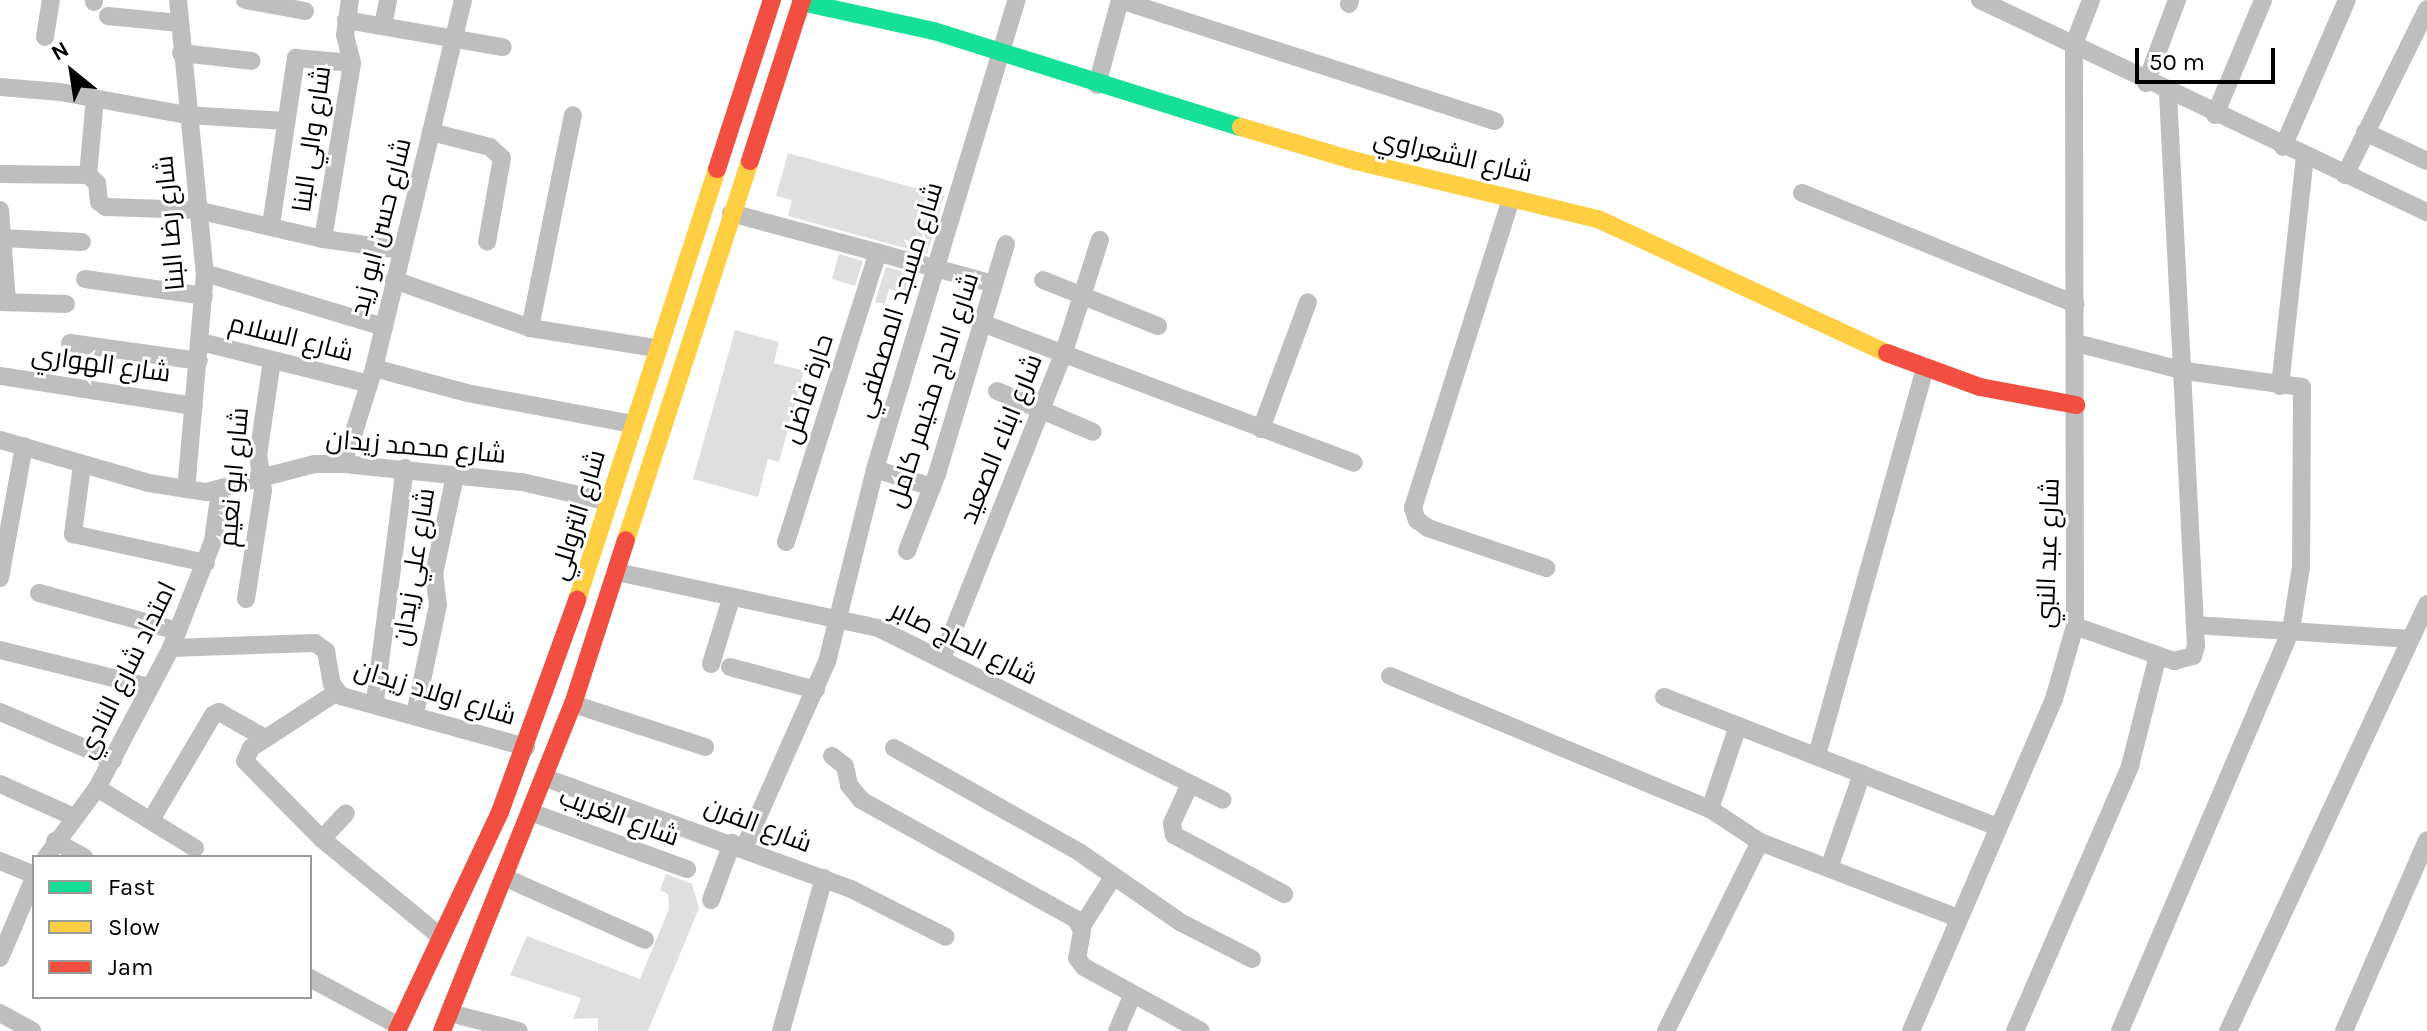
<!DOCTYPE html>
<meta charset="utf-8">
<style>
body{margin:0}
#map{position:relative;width:2427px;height:1031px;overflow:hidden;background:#fff;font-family:Karla,Cairo,sans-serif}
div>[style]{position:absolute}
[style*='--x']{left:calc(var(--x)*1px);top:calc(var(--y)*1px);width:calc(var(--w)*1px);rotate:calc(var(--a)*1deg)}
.building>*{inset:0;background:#dfdfdf}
.street>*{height:18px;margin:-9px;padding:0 9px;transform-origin:9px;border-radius:9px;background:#bebebe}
.fast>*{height:18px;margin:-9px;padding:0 9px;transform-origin:9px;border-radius:9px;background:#16e098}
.slow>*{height:18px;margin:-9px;padding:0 9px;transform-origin:9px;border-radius:9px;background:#ffcf43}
.jam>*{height:18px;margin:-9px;padding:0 9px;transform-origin:9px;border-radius:9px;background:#f24e42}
span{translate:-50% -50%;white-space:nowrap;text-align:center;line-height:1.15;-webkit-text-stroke:6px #fff;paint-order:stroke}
.street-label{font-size:26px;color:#000}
.legend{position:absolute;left:32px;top:855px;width:280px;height:144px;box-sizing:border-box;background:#fff;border:2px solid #999;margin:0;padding:10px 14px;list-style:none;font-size:24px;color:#000}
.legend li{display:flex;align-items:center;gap:16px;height:40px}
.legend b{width:40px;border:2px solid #999}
.north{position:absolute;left:32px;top:32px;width:80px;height:80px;-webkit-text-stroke:6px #fff;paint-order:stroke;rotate:330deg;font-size:22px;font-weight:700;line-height:32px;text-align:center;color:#000}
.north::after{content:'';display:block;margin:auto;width:28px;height:36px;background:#000;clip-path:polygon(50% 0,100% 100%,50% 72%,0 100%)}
.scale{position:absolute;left:2135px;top:48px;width:140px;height:36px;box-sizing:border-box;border:4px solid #000;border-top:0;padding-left:10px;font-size:24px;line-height:28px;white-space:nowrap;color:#000;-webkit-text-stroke:6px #fff;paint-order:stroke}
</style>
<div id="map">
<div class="building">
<i style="clip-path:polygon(788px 153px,944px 196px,927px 254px,788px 216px,792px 200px,776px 196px)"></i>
<i style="clip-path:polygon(839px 254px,863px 261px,855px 286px,832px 279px)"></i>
<i style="clip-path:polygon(886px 267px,915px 275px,909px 295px,889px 289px,885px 304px,875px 302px)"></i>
<i style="clip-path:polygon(735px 330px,779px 342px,774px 363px,804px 371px,779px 462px,768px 459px,758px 497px,693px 479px)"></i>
<i style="clip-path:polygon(666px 874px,692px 884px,699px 908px,648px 1031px,598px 1031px,598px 1018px,573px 1019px,581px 998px,510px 975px,527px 936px,640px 979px,669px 909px,668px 894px,660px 890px)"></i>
</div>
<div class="street">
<i style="--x:178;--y:0;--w:274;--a:84.4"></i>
<i style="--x:205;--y:273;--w:217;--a:95"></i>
<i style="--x:245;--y:0;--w:61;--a:10.4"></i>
<i style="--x:1120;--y:0;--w:394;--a:17.9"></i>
<i style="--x:1980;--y:0;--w:495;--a:25.4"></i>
<i style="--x:94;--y:2;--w:2;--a:-90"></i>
<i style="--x:1349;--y:4;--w:4;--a:-76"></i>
<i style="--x:108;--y:16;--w:71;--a:5.6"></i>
<i style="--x:346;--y:20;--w:159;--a:9.8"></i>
<i style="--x:383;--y:26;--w:26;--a:-79"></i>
<i style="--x:45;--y:37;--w:37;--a:-81"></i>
<i style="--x:181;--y:53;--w:71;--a:6.4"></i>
<i style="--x:2146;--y:83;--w:89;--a:-69.5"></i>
<i style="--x:1097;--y:85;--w:88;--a:-74.9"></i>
<i style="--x:0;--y:87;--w:60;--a:4.8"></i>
<i style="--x:60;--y:92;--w:128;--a:10.3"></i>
<i style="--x:186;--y:115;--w:100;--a:3.4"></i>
<i style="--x:2215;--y:115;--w:125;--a:-67.3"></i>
<i style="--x:431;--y:132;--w:61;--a:14.3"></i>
<i style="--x:490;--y:147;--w:16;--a:43"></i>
<i style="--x:502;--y:158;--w:85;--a:100.1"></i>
<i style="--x:2365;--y:132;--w:68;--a:25.1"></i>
<i style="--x:2283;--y:147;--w:160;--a:-66.5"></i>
<i style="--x:0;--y:174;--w:88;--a:0.7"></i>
<i style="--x:88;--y:175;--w:12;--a:42"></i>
<i style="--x:97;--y:183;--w:19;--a:84"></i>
<i style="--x:99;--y:202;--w:9;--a:36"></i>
<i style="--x:106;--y:207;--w:91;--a:1.9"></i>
<i style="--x:197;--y:210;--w:129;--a:13"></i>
<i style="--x:323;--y:239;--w:79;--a:8"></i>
<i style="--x:88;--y:175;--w:77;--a:-84.8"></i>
<i style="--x:2345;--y:175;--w:185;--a:-63.7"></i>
<i style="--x:1802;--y:193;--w:295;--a:22.1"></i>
<i style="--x:1511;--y:199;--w:324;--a:107.6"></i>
<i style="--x:1413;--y:508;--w:13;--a:72"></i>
<i style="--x:1417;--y:520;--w:14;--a:36"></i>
<i style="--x:1428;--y:528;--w:125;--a:18.7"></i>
<i style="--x:0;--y:210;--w:92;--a:85.6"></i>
<i style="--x:731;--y:213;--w:272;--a:15.1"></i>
<i style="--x:271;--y:225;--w:169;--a:-81.5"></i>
<i style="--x:296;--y:58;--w:56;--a:5.1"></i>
<i style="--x:2;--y:238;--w:80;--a:2.9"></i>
<i style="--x:323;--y:239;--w:178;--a:-80.6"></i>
<i style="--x:352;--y:63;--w:29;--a:-104"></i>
<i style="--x:345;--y:35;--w:35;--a:-82"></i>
<i style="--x:205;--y:273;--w:187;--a:16.8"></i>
<i style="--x:85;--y:279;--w:120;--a:8.1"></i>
<i style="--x:394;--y:280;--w:144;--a:19.4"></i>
<i style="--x:530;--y:328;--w:128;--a:9"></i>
<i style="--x:1043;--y:280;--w:124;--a:21.8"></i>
<i style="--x:0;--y:302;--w:66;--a:1.7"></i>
<i style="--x:982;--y:323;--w:397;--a:20.6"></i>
<i style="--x:530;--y:328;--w:217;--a:-78.6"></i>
<i style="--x:201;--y:342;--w:173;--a:14"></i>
<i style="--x:70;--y:343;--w:130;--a:7.9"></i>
<i style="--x:2076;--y:343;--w:113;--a:14.4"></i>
<i style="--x:2185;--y:371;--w:118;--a:7.8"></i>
<i style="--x:2302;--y:387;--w:180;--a:90.3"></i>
<i style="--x:2301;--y:567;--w:64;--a:99"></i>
<i style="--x:2291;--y:630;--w:436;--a:113.1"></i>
<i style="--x:374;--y:368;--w:96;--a:15"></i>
<i style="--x:467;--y:393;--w:169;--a:10.6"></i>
<i style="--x:0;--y:376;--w:196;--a:8.8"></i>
<i style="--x:2280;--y:386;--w:230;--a:-83.8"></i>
<i style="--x:997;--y:391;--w:104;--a:23.1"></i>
<i style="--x:1261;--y:429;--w:135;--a:-69.7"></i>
<i style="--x:0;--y:440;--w:155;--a:16.1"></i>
<i style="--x:149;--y:483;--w:58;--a:9"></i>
<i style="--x:206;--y:492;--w:112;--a:-14.5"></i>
<i style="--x:314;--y:464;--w:30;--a:0"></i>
<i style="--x:344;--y:464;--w:179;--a:5.8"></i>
<i style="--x:522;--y:482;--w:89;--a:12.9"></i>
<i style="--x:344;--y:464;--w:101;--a:-72.6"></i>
<i style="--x:374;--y:368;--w:379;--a:-76.4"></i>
<i style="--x:82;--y:465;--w:70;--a:97.4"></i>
<i style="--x:73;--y:534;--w:136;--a:12.3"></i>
<i style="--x:875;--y:469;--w:60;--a:17.5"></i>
<i style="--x:786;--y:542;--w:304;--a:-72.4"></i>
<i style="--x:907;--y:551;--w:83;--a:-68.7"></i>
<i style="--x:937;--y:474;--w:240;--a:-73.3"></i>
<i style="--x:617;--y:572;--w:267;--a:12.1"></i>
<i style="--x:878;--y:628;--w:385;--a:26.5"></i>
<i style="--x:0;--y:578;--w:134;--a:-79.7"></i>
<i style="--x:39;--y:593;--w:144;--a:15.3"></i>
<i style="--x:246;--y:599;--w:110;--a:-81.1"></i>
<i style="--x:263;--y:490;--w:34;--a:-98"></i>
<i style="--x:258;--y:456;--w:97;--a:-81.7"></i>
<i style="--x:2195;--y:625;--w:216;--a:3.7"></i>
<i style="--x:2075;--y:626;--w:105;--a:19.5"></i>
<i style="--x:2174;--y:661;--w:20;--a:-15"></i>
<i style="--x:2193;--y:656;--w:10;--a:-73"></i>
<i style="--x:2196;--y:646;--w:554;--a:-92.9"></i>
<i style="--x:171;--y:648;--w:144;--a:-2"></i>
<i style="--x:315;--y:643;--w:14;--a:36"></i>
<i style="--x:326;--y:651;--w:34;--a:80"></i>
<i style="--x:332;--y:684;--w:15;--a:53"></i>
<i style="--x:341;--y:696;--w:192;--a:15.4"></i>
<i style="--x:0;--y:650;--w:154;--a:13.9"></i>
<i style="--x:943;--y:656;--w:324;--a:-68.3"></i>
<i style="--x:1063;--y:355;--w:121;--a:-72.2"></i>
<i style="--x:711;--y:664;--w:68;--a:-72.9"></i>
<i style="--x:730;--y:667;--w:89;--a:15"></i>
<i style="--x:1390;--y:676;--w:347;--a:22.6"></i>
<i style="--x:1710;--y:809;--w:60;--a:33.4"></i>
<i style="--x:1760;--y:842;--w:212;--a:21"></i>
<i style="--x:337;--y:692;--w:103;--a:146.9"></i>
<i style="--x:251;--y:748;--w:14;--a:115"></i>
<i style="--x:245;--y:761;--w:110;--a:45.4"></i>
<i style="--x:322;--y:839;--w:154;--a:39.5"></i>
<i style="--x:1664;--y:697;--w:357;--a:21.3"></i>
<i style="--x:375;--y:701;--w:235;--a:-82.7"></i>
<i style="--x:573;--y:704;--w:139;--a:18"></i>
<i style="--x:0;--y:712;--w:123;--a:23"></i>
<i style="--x:415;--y:714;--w:111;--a:-78.1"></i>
<i style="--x:438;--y:605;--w:31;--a:-97"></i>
<i style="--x:434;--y:574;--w:100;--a:-77.9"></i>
<i style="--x:894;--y:748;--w:212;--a:29.3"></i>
<i style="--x:1079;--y:852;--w:123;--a:34.7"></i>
<i style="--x:1180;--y:922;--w:81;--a:27.2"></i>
<i style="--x:1817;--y:755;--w:402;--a:-74.4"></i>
<i style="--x:832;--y:756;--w:16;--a:38"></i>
<i style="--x:845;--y:766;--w:19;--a:78"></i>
<i style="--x:849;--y:785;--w:19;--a:51"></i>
<i style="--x:861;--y:800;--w:246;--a:29"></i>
<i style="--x:1076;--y:919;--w:13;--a:63"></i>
<i style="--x:1082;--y:931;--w:27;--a:100"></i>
<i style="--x:1077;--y:958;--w:11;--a:52"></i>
<i style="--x:1084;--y:967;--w:133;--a:28.7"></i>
<i style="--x:546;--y:778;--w:325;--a:20"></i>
<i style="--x:851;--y:889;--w:106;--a:26.8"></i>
<i style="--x:0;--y:784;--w:81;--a:24"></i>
<i style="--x:1190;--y:784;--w:43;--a:114.8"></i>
<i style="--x:1172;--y:823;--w:12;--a:81"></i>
<i style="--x:1174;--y:835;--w:125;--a:28.2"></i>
<i style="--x:97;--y:788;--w:115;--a:31.5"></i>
<i style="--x:1710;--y:809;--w:88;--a:-71.4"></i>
<i style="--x:533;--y:813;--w:164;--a:20"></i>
<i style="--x:151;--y:820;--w:122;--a:-59.4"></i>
<i style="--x:213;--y:715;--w:7;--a:-27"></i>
<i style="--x:219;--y:712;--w:53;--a:29.5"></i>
<i style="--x:322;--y:839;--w:35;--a:-47"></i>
<i style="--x:55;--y:841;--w:33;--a:29"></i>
<i style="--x:744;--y:848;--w:204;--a:-66"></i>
<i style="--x:827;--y:662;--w:199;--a:-76"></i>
<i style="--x:875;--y:469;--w:490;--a:-73.2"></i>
<i style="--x:46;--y:857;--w:86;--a:-53.5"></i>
<i style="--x:97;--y:788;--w:158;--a:-62.1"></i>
<i style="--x:171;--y:648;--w:115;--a:-68.6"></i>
<i style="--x:213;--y:541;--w:51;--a:-82.2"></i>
<i style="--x:0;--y:861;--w:37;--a:22"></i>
<i style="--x:1829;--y:868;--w:100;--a:-70.7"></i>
<i style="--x:506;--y:878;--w:152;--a:24"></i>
<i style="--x:711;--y:900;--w:61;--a:-69.8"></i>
<i style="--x:1082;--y:926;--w:58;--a:-57.7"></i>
<i style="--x:0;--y:958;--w:87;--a:-67"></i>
<i style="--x:310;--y:978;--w:101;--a:28.3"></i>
<i style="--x:0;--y:1013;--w:37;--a:29"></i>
<i style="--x:450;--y:1013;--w:71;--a:14.6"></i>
<i style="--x:781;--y:1031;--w:159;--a:-74.3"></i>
<i style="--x:1117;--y:1031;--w:40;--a:-66.6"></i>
<i style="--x:1666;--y:1031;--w:211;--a:-63.6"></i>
<i style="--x:1911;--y:1031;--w:361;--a:-66.7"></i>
<i style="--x:2054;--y:699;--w:76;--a:-74"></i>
<i style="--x:2075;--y:626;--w:582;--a:-90.1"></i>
<i style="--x:2074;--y:44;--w:47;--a:-68.9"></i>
<i style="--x:2015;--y:1031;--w:289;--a:-66.5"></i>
<i style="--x:2130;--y:766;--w:114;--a:-75.8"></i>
<i style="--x:2228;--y:1031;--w:471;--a:-65"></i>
<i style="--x:2344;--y:1031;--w:208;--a:-66.5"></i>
</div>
<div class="fast">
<i style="--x:801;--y:2;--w:136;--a:12.3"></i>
<i style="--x:934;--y:31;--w:322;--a:17.4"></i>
</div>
<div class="slow">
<i style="--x:1241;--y:127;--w:120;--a:16.5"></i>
<i style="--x:1356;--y:161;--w:249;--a:13.5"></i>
<i style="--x:1598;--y:219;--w:319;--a:24.9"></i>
<i style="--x:626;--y:540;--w:399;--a:-71.9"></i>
<i style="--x:577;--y:600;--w:453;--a:-72"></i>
</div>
<div class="jam">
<i style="--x:750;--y:161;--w:169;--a:-72.1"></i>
<i style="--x:717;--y:169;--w:178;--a:-72"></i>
<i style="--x:1887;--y:353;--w:99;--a:20.1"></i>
<i style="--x:1980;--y:387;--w:98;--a:10.6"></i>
<i style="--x:397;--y:1031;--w:242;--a:-64.8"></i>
<i style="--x:500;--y:812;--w:226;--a:-70"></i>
<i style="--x:442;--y:1031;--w:352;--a:-68.2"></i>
<i style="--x:573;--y:704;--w:172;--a:-72.1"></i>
</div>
<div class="street-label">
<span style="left:312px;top:139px;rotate:-82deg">شارع والي البنا</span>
<span style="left:1453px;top:156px;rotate:13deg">شارع الشعراوي</span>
<span style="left:170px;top:223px;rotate:-95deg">شارع رضا البنا</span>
<span style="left:381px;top:227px;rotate:-76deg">شارع حسن ابو زيد</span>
<span style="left:899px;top:300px;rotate:-73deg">شارع مسجد المصطفي</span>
<span style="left:291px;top:338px;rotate:14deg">شارع السلام</span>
<span style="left:101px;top:364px;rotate:8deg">شارع الهواري</span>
<span style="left:808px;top:389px;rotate:-72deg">حارة فاضل</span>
<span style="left:933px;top:390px;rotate:-72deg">شارع الحاج مخيمر كامل</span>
<span style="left:1001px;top:439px;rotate:-68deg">شارع ابناء الصعيد</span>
<span style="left:416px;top:447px;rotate:5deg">شارع محمد زيدان</span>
<span style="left:234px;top:477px;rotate:-85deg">شارع ابو نعيم</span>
<span style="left:578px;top:515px;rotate:-73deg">شارع التروللي</span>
<span style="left:2048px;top:553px;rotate:-88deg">شارع عبد النبي</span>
<span style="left:414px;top:567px;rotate:-81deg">شارع علي زيدان</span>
<span style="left:964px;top:643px;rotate:26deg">شارع الحاج صابر</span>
<span style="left:127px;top:670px;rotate:-64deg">امتداد شارع النادي</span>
<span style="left:435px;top:693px;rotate:17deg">شارع اولاد زيدان</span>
<span style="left:619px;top:817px;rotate:20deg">شارع الغريب</span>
<span style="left:758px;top:825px;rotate:21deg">شارع الفرن</span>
</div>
<ul class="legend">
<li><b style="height:10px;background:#16e098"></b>Fast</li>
<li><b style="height:10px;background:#ffcf43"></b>Slow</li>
<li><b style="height:10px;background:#f24e42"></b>Jam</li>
</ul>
<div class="north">N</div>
<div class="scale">50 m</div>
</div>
